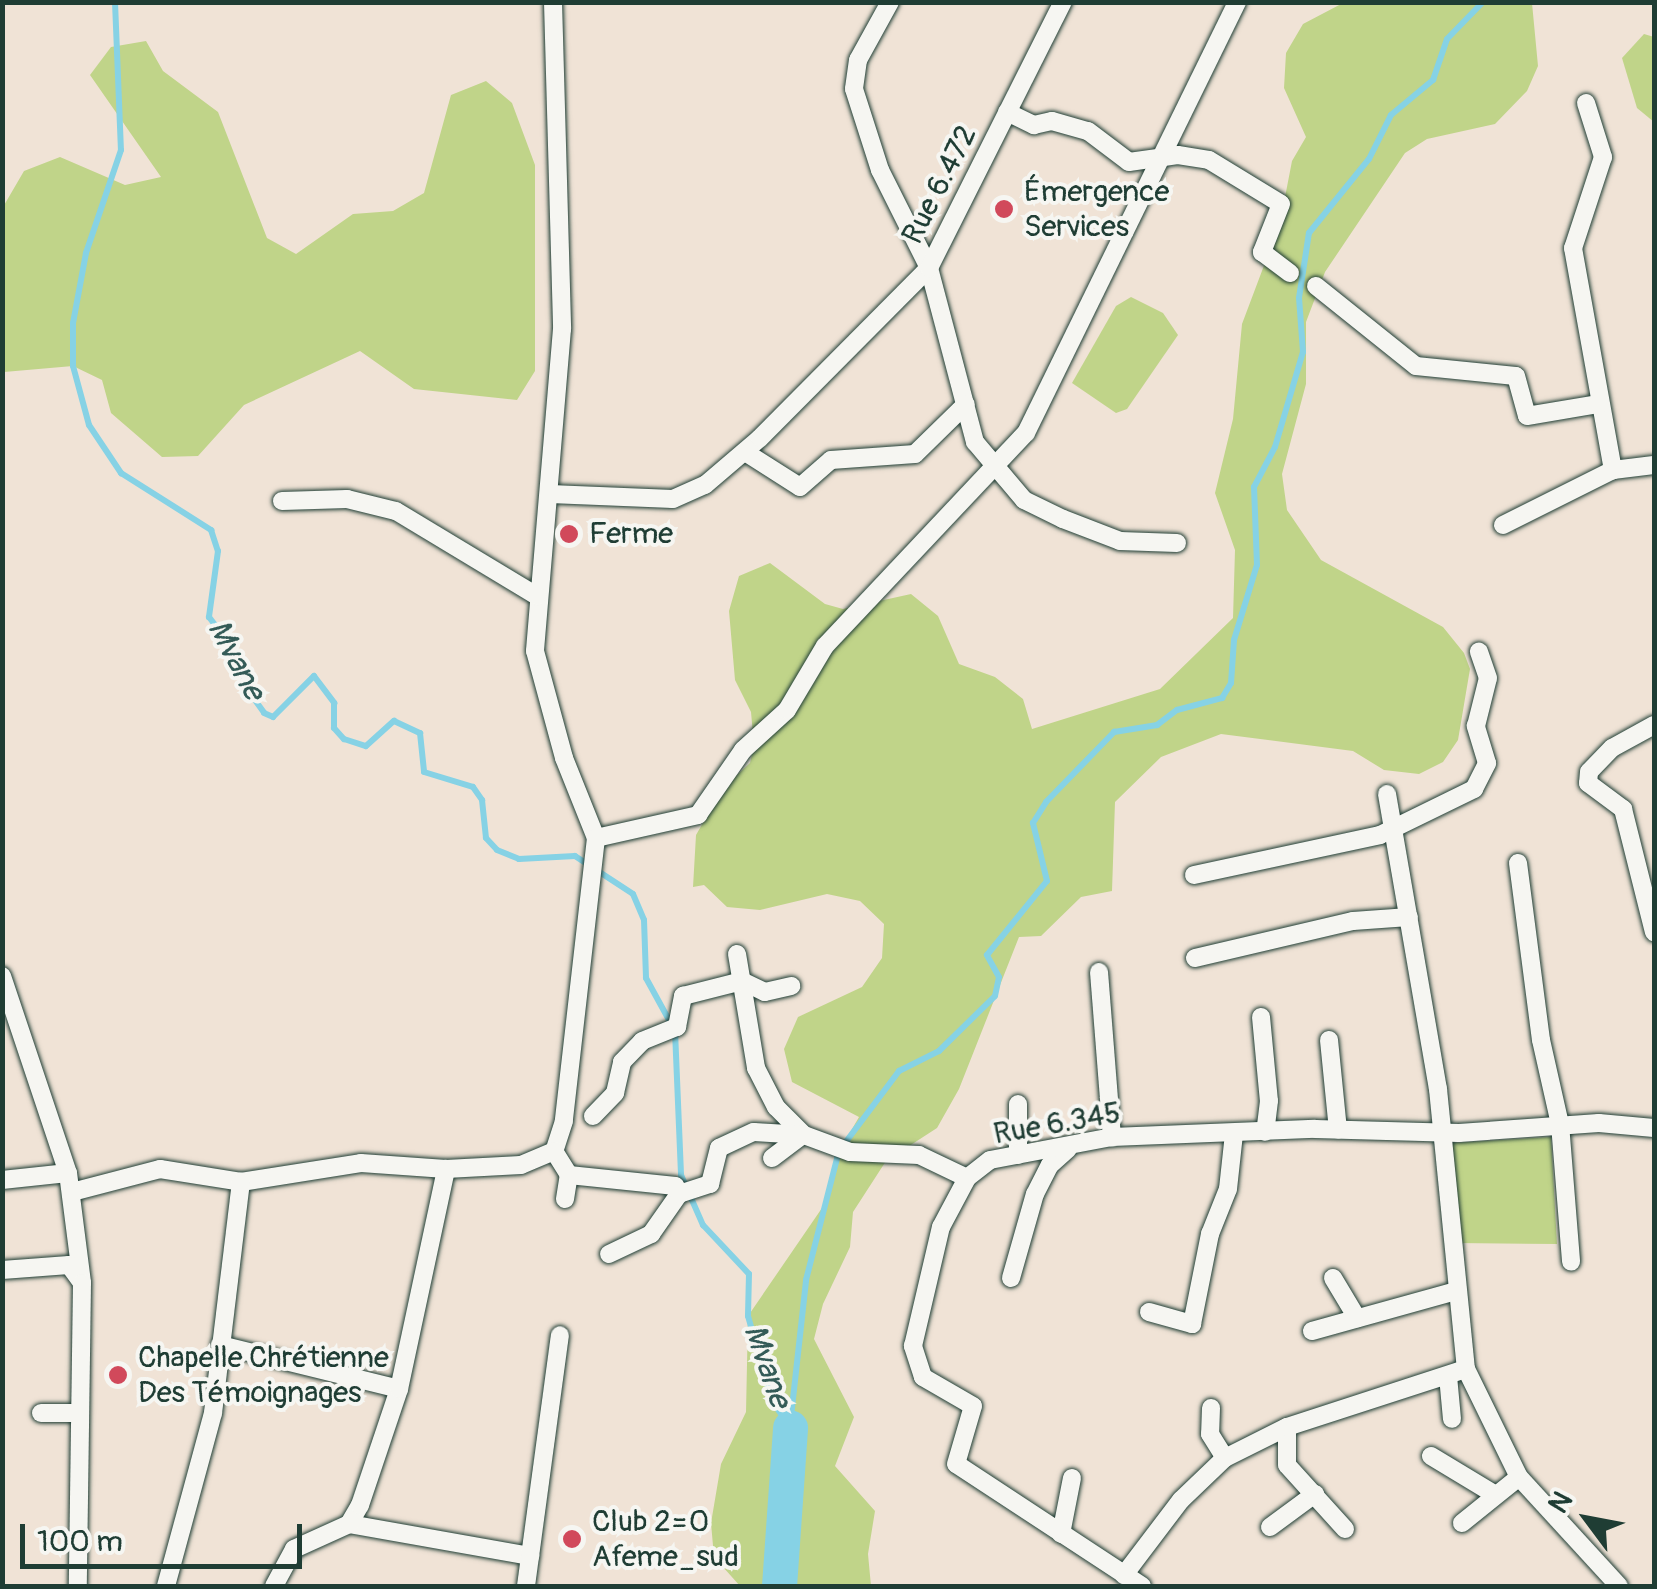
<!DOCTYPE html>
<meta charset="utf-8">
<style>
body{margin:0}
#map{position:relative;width:1657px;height:1589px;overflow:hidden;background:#f0e3d6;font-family:Pangolin,sans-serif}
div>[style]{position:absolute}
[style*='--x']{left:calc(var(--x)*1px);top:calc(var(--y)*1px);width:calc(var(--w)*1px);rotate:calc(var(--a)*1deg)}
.green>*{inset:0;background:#c0d489}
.stream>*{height:6px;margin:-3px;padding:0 3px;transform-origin:3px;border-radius:3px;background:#86d2e5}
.river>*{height:35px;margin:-17.5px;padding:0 17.5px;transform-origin:17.5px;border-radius:17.5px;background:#86d2e5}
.roads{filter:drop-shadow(0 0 2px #1f3d34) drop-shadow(0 0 2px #1f3d34)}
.street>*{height:18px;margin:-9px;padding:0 9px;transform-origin:9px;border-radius:9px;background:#f6f6f2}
.dots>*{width:28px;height:28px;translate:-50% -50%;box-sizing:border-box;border:5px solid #f6f6f2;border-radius:50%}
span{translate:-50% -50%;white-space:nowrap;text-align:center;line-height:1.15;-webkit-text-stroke:8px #f6f6f2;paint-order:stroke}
.street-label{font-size:30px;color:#1f3d34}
.poi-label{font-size:30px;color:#1f3d34}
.left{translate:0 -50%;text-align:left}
.water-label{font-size:32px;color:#345b57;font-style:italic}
.frame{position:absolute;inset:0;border:5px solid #1f3d34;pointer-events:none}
.north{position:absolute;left:1537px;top:1469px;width:100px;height:100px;-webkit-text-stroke:8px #f6f6f2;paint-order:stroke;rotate:302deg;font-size:28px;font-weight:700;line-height:40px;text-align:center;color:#1f3d34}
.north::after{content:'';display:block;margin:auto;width:35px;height:45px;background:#1f3d34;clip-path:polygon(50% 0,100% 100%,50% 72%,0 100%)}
.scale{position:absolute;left:20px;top:1524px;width:282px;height:45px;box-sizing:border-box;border:5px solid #1f3d34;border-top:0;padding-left:12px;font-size:30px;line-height:35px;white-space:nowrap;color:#1f3d34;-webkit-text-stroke:8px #f6f6f2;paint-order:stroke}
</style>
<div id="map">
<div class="green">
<i style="clip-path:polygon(1343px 3px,1532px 3px,1538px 66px,1527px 91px,1495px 124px,1427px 139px,1405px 153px,1325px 272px,1306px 322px,1306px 384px,1282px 474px,1287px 510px,1321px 560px,1443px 627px,1464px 653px,1470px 669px,1458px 740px,1443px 762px,1419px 774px,1384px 770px,1353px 751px,1221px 734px,1161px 757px,1115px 802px,1112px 891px,1081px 897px,1041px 936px,1019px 937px,959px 1089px,937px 1128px,886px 1161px,853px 1212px,850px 1247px,823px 1304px,814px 1339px,854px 1417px,835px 1466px,875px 1511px,868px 1554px,871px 1586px,740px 1586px,714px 1557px,711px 1523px,721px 1464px,746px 1412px,748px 1316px,822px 1208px,837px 1155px,859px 1117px,792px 1082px,784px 1049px,798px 1017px,862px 987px,882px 958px,884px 924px,860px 901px,827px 894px,760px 910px,727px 907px,704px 885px,693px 887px,696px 835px,723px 788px,750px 763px,754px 746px,751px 712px,735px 680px,729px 611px,739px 576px,770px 563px,825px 604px,843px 609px,911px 594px,938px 616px,959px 664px,995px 677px,1023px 699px,1032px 729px,1160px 689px,1233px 618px,1235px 550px,1215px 493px,1233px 419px,1242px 324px,1280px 223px,1292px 161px,1306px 137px,1284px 88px,1286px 53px,1303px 24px)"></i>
<i style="clip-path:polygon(1644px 34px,1654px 37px,1654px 122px,1637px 108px,1622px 58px)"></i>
<i style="clip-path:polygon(146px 41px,163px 71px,218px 112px,267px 238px,296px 254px,353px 214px,393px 211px,424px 193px,451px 95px,486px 81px,512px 103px,535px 165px,535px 371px,517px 400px,414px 389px,360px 351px,244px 405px,198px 456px,162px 457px,111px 413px,102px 380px,73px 366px,4px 372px,3px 207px,24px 171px,60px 157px,125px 185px,161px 177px,90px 75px,111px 47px)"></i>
<i style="clip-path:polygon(1131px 297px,1163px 313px,1178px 335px,1127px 409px,1116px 413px,1072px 383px,1116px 306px)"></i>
<i style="clip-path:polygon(1551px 1137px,1557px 1244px,1455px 1243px,1451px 1143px)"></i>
</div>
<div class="stream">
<i style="--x:115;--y:2;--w:148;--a:87.7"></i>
<i style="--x:121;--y:150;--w:109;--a:108.8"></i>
<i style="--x:86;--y:253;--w:71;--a:100.5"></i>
<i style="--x:73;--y:323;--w:43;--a:90"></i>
<i style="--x:73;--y:366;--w:61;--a:74.8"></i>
<i style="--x:89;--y:425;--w:58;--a:56.3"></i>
<i style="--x:121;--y:473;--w:107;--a:32.3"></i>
<i style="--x:211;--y:530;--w:22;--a:72"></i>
<i style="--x:218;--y:551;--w:67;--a:97.8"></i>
<i style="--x:209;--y:617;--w:58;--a:52.7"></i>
<i style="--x:244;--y:663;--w:22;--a:90"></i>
<i style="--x:244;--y:685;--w:34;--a:54"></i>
<i style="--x:264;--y:713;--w:10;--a:24"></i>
<i style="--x:273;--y:717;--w:58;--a:-45"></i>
<i style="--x:314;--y:676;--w:34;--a:53"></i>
<i style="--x:334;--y:703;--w:25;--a:90"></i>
<i style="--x:334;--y:728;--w:15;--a:48"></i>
<i style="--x:344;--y:739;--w:23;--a:18"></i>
<i style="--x:366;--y:746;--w:38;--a:-42"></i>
<i style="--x:394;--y:721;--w:29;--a:25"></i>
<i style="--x:420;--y:733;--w:39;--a:84"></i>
<i style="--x:424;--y:772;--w:51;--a:17"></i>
<i style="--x:473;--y:787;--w:16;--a:55"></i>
<i style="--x:482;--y:800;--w:38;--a:84"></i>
<i style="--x:486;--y:838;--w:16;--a:47"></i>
<i style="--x:497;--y:850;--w:24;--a:22"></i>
<i style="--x:519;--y:859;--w:56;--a:-3.1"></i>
<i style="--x:575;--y:856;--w:69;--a:33.2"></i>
<i style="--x:633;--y:894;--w:28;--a:67"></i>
<i style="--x:644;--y:920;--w:58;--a:88"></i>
<i style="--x:646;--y:978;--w:60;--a:61.3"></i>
<i style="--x:675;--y:1031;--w:144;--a:87.6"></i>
<i style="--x:681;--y:1175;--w:55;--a:66.3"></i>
<i style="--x:703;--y:1225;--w:67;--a:46.8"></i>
<i style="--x:749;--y:1274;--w:42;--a:91.4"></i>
<i style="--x:748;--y:1316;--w:88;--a:74.2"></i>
<i style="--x:772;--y:1401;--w:32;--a:55"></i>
<i style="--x:790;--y:1426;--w:147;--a:-83.7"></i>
<i style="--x:806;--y:1280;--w:133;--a:-75.7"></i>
<i style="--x:839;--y:1151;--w:100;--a:-53.1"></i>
<i style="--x:899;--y:1071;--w:45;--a:-26.6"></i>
<i style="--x:939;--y:1051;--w:78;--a:-44.5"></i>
<i style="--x:995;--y:996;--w:19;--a:-78"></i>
<i style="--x:999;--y:977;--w:25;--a:-119"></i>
<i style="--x:987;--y:955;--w:95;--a:-51"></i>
<i style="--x:1047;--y:881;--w:60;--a:-103.6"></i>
<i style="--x:1033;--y:823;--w:25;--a:-58"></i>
<i style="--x:1046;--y:802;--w:98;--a:-45.8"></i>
<i style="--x:1114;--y:732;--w:44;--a:-9.2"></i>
<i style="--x:1157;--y:725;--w:25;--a:-37"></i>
<i style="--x:1177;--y:710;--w:47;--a:-14.9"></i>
<i style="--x:1222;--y:698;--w:17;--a:-59"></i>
<i style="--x:1231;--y:683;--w:43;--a:-86"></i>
<i style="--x:1234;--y:640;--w:78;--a:-73"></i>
<i style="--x:1257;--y:565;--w:78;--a:-92.2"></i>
<i style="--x:1254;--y:487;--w:45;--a:-62.3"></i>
<i style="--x:1275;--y:447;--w:99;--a:-73.6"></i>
<i style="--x:1303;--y:352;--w:54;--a:-94.2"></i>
<i style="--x:1299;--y:298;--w:66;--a:-81.3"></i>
<i style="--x:1309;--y:233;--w:95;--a:-51"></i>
<i style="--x:1369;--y:159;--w:49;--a:-63.4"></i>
<i style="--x:1391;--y:115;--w:55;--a:-39.8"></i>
<i style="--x:1433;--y:80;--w:43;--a:-71.1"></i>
<i style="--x:1447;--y:39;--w:52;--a:-45.8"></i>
</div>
<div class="river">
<i style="--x:779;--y:1586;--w:159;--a:-86"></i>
</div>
<div class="roads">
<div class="street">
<i style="--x:553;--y:2;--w:327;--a:88.4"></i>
<i style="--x:562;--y:329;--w:323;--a:94.8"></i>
<i style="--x:535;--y:651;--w:111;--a:74.8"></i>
<i style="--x:564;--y:758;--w:86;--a:68.2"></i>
<i style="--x:596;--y:838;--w:285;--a:96.5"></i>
<i style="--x:564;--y:1121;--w:32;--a:108"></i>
<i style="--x:890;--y:2;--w:66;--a:118.9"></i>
<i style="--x:858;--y:60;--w:29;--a:98"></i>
<i style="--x:854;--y:89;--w:85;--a:72.2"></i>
<i style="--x:880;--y:170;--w:110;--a:63.4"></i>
<i style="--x:929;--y:268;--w:180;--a:75.2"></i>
<i style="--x:975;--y:442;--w:76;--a:49.8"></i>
<i style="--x:1024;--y:500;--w:43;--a:26"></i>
<i style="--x:1063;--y:519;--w:61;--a:21.1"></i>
<i style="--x:1120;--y:541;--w:57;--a:2"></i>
<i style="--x:1586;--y:103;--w:57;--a:72.5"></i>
<i style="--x:1603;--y:157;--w:96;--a:108.2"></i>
<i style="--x:1573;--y:248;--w:226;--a:79.8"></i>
<i style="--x:1007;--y:112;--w:30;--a:26"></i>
<i style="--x:1034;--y:125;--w:18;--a:-13"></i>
<i style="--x:1052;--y:121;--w:37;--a:16"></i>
<i style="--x:1088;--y:131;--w:51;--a:37.1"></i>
<i style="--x:1129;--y:162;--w:49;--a:-8.1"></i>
<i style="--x:1178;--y:155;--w:31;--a:9"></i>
<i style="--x:1209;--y:160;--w:84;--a:31.4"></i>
<i style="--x:1281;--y:204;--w:52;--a:111.6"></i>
<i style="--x:1262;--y:252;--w:35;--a:37"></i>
<i style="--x:1316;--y:286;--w:128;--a:38.7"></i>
<i style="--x:1416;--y:366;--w:100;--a:5.7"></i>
<i style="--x:1516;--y:376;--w:41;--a:74.6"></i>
<i style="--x:1527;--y:416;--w:73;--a:-9.5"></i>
<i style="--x:745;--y:452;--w:65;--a:32.5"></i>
<i style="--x:800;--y:487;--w:41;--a:-41.1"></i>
<i style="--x:831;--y:460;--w:84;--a:-4.1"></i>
<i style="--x:915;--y:454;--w:71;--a:-44.4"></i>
<i style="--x:550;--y:494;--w:123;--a:2.3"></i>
<i style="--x:673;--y:499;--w:35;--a:-24"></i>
<i style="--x:705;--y:485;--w:72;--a:-40.5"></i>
<i style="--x:760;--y:438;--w:240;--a:-45.2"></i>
<i style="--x:929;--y:268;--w:298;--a:-63.3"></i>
<i style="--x:282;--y:501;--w:65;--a:-1.8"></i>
<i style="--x:347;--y:499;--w:50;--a:13.8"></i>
<i style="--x:396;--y:511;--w:165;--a:31.1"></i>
<i style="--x:1503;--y:525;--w:123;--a:-26.6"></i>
<i style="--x:1613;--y:470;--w:41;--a:-7"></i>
<i style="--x:1654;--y:725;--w:48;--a:151.3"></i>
<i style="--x:1612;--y:748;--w:33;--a:134"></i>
<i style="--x:1589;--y:772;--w:11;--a:95"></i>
<i style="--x:1588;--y:783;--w:44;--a:36.6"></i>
<i style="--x:1623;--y:809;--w:127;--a:75.9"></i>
<i style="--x:1387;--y:794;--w:299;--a:80.2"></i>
<i style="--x:1438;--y:1089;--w:281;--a:84.3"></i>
<i style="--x:1466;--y:1369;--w:120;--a:63.9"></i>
<i style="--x:1519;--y:1477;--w:148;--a:47.5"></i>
<i style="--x:596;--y:838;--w:105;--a:-12.7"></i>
<i style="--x:698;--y:815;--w:79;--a:-55.3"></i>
<i style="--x:743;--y:750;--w:59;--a:-42.3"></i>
<i style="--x:787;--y:710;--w:74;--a:-59.3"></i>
<i style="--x:825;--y:646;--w:293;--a:-46.7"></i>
<i style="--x:1026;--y:433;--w:480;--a:-63.9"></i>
<i style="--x:1518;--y:863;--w:178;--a:82.6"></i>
<i style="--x:1541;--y:1040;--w:86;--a:77.3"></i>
<i style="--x:1560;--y:1124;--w:138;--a:85.4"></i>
<i style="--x:1194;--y:875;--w:190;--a:-12.1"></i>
<i style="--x:1380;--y:835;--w:105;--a:-26.1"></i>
<i style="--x:1474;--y:789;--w:29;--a:-63"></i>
<i style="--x:1487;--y:763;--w:39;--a:-107"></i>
<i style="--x:1476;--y:726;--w:49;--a:-76"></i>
<i style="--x:1488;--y:678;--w:28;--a:-109"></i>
<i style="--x:737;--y:954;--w:116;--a:80.5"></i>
<i style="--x:756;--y:1068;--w:44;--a:62.9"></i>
<i style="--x:776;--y:1107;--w:40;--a:45"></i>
<i style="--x:804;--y:1135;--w:49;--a:20.3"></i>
<i style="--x:850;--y:1152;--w:69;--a:2.5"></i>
<i style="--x:919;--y:1155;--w:53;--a:25.6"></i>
<i style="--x:1195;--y:958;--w:162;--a:-13.2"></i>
<i style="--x:1353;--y:921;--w:56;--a:-4.1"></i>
<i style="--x:1099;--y:972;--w:166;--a:85.5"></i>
<i style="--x:2;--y:976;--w:208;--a:71.5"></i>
<i style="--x:68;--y:1173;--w:110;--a:82.7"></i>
<i style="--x:1261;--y:1017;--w:84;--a:84.6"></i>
<i style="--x:1269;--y:1101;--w:31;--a:97"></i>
<i style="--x:1329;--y:1040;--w:90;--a:84.3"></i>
<i style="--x:1018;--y:1104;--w:51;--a:90"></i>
<i style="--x:593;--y:1116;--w:32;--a:-46"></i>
<i style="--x:615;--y:1093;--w:32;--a:-77"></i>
<i style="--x:622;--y:1062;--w:29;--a:-46"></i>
<i style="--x:642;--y:1041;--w:38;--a:-22"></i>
<i style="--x:677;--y:1027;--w:32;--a:-79"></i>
<i style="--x:683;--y:996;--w:61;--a:-14.3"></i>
<i style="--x:742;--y:981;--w:25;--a:26"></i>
<i style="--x:765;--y:992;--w:27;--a:-13"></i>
<i style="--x:772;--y:1158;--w:34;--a:-37"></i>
<i style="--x:2;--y:1180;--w:66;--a:-6.1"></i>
<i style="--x:72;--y:1192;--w:91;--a:-14.6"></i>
<i style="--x:160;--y:1169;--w:82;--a:9.1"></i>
<i style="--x:241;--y:1182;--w:121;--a:-9"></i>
<i style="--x:361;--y:1163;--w:85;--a:4"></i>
<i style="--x:565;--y:1199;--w:24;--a:-81"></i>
<i style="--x:609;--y:1254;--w:47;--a:-25.5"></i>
<i style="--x:651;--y:1234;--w:49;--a:-55"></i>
<i style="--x:679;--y:1194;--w:33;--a:-18"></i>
<i style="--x:710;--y:1184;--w:37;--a:-76"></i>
<i style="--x:719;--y:1148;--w:38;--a:-25"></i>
<i style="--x:754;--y:1132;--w:50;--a:3.4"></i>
<i style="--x:2;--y:1270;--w:67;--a:-4.3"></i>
<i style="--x:69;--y:1265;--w:22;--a:54"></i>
<i style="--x:82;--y:1283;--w:303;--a:90.8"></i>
<i style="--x:1011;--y:1278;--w:87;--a:-74.1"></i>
<i style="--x:1035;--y:1194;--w:33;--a:-63"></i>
<i style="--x:1050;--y:1165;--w:24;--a:-42"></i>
<i style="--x:1333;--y:1278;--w:47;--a:59"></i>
<i style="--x:1149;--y:1312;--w:45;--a:15.6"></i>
<i style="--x:1192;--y:1324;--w:92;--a:-78.7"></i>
<i style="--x:1210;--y:1234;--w:48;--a:-68.2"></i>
<i style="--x:1228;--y:1189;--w:55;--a:-83.8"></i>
<i style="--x:1312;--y:1331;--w:149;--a:-15.5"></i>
<i style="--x:220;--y:1345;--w:184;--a:13.8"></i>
<i style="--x:1448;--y:1376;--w:43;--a:84.7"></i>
<i style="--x:1211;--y:1408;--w:26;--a:92"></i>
<i style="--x:1210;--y:1434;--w:28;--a:58"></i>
<i style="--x:1225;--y:1458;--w:69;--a:-26.6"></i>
<i style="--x:41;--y:1413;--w:37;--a:0"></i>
<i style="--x:1431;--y:1456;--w:74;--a:31.1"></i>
<i style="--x:1462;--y:1523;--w:73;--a:-38.9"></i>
<i style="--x:349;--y:1524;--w:184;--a:10"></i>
<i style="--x:1270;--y:1527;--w:56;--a:-36.3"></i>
<i style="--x:1345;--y:1529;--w:86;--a:-132.2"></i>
<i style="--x:1287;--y:1465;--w:38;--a:-90"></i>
<i style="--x:1287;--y:1427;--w:188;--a:-18"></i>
<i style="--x:1061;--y:1534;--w:57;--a:-78.9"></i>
<i style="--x:1124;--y:1575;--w:94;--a:-52.8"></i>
<i style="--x:1181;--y:1500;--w:61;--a:-43.7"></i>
<i style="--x:166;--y:1586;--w:179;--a:-74.8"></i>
<i style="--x:213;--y:1413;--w:233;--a:-83.1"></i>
<i style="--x:274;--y:1586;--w:42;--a:-61.6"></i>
<i style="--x:294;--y:1549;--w:60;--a:-24.4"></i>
<i style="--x:349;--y:1524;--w:22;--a:-60"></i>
<i style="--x:360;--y:1505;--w:122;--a:-71.4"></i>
<i style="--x:399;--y:1389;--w:225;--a:-77.9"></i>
<i style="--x:446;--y:1169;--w:75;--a:-3.1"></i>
<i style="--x:521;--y:1165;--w:36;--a:-23"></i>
<i style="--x:554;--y:1151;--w:28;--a:58"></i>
<i style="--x:569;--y:1175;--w:107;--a:5.9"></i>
<i style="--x:675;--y:1186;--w:9;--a:63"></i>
<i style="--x:526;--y:1586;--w:253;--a:-82.3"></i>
<i style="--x:1142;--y:1586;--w:222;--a:-146.7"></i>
<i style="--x:956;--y:1464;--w:60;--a:-73.7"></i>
<i style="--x:973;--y:1406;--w:58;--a:-149.9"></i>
<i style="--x:923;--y:1377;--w:33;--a:-108"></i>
<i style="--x:913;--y:1346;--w:122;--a:-76.8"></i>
<i style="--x:941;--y:1227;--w:55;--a:-62"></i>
<i style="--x:967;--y:1178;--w:29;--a:-38"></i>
<i style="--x:990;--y:1160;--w:124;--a:-10.7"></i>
<i style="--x:1112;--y:1137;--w:203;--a:-2.3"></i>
<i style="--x:1315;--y:1129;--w:144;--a:1.6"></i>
<i style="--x:1459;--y:1133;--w:140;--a:-4.1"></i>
<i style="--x:1599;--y:1123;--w:55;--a:5.2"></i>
</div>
</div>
<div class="dots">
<i style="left:1004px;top:209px;background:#d1495b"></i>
<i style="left:569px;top:534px;background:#d1495b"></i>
<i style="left:118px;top:1375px;background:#d1495b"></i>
<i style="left:572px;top:1539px;background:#d1495b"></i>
</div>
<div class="street-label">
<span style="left:940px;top:185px;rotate:-63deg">Rue 6.472</span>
<span style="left:1057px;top:1124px;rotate:-10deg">Rue 6.345</span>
</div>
<div class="poi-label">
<span class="left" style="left:1024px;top:209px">Émergence<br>Services</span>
<span class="left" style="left:589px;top:534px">Ferme</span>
<span class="left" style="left:138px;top:1375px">Chapelle Chrétienne<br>Des Témoignages</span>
<span class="left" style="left:592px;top:1539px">Club 2=0<br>Afeme_sud</span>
</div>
<div class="water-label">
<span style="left:236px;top:660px;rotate:62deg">Mvane</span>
<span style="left:767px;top:1366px;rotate:71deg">Mvane</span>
</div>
<div class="frame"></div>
<div class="north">N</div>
<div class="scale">100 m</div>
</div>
